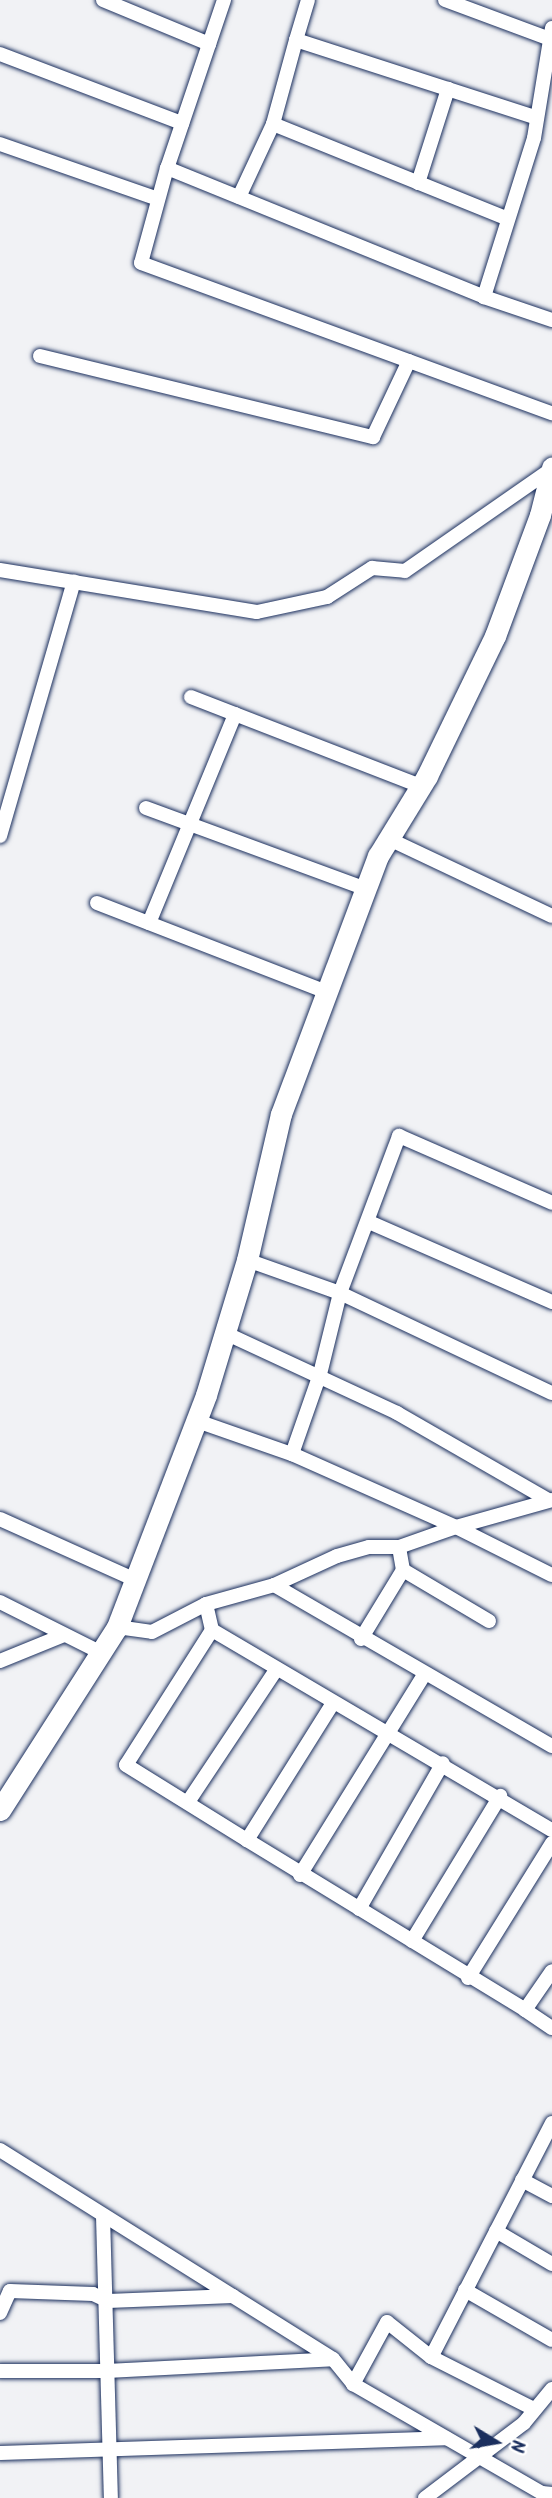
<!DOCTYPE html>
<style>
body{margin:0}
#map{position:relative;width:552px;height:2498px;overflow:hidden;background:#f1f2f5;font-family:Kalam,sans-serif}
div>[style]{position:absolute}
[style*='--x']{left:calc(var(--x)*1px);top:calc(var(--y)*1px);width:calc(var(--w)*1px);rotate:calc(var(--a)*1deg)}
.roads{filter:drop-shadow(0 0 2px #1b2f5e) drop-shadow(0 0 2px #1b2f5e)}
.street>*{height:14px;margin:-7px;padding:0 7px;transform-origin:7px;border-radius:7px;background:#fff}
.secondary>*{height:21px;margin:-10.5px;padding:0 10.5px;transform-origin:10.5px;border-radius:10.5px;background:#fff}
span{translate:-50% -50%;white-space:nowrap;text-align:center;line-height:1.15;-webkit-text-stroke:6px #fff;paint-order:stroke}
.north{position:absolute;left:461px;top:2407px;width:70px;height:70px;-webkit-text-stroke:5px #fff;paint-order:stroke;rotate:101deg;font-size:19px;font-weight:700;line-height:28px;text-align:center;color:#1b2f5e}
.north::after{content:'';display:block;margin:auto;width:24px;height:32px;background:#1b2f5e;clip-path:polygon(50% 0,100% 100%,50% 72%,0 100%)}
</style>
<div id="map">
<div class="roads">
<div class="street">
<i style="--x:103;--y:0;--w:115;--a:22.5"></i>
<i style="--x:224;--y:0;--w:177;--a:108.7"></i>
<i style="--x:167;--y:168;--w:342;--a:22.1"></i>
<i style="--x:308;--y:0;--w:42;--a:106.7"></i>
<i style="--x:296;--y:40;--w:253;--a:17.9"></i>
<i style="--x:445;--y:0;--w:112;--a:20.4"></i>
<i style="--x:552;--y:28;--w:111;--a:99.3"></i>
<i style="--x:534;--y:138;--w:167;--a:107.5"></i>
<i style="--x:484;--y:297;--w:72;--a:18.7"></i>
<i style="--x:296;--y:40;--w:87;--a:105.3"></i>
<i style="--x:273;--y:124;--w:253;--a:22"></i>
<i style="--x:0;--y:54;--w:195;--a:20.8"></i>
<i style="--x:0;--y:144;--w:167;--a:19.2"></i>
<i style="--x:167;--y:168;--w:98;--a:105.3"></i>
<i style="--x:141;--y:263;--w:438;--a:20.1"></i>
<i style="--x:418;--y:183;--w:99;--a:-72.3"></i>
<i style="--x:239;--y:197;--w:81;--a:-65"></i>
<i style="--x:40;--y:356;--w:343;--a:13.7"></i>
<i style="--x:373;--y:437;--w:84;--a:-64.7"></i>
<i style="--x:0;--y:570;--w:260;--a:9.3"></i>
<i style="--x:257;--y:612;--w:72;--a:-12.1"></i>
<i style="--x:327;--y:597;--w:54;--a:-32.8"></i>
<i style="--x:372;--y:568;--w:33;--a:5"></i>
<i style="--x:405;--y:571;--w:179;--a:-34.8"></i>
<i style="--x:191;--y:697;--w:247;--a:21.2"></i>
<i style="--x:146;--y:808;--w:234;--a:20.2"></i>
<i style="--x:0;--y:836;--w:265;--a:-73.8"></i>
<i style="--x:389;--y:839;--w:180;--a:25.3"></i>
<i style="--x:97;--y:903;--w:247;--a:21.2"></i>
<i style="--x:149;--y:923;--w:226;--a:-67.6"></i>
<i style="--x:369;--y:1222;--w:200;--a:23.6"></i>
<i style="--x:247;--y:1260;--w:99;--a:19.5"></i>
<i style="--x:340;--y:1293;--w:234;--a:25.3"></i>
<i style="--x:225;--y:1333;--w:190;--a:24.9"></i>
<i style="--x:397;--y:1413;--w:174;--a:29.9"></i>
<i style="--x:197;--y:1421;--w:101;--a:19.2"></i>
<i style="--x:292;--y:1454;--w:180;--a:24"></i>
<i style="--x:456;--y:1527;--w:100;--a:-15.7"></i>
<i style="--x:292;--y:1454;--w:85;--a:-70.7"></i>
<i style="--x:320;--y:1374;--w:83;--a:-76.1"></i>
<i style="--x:340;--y:1293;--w:168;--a:-69.4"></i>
<i style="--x:399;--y:1136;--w:167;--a:23.6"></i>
<i style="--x:0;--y:1519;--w:149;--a:24.2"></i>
<i style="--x:403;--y:1570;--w:100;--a:30.7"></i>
<i style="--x:274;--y:1585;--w:321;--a:30.1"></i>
<i style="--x:0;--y:1602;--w:112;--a:26.6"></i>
<i style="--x:206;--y:1604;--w:27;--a:77"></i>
<i style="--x:212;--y:1630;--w:394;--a:30.5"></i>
<i style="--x:117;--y:1627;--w:35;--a:8"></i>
<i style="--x:152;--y:1632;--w:61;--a:-27.4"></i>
<i style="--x:206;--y:1604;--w:71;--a:-15.6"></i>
<i style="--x:274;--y:1585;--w:69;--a:-24.7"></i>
<i style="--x:337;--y:1556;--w:33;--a:-16"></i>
<i style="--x:369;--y:1547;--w:30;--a:0"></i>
<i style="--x:399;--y:1547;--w:60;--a:-19.3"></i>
<i style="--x:456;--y:1527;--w:107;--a:26.6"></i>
<i style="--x:212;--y:1630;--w:160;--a:122.5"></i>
<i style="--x:126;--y:1765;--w:142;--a:31.8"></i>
<i style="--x:361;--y:1639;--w:81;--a:-58.7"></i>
<i style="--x:403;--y:1570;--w:23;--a:-100"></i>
<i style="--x:0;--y:1661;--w:69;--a:-22.1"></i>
<i style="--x:333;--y:1703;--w:162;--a:122.1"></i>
<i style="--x:247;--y:1840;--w:326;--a:31.4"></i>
<i style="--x:525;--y:2010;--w:47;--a:-55.3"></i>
<i style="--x:188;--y:1802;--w:159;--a:-56.3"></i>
<i style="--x:300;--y:1875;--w:235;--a:-58.2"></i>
<i style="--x:359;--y:1909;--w:168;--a:-60.1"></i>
<i style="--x:412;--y:1941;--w:170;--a:-58.7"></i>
<i style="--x:468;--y:1978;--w:159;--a:-58.1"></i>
<i style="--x:525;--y:2010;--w:32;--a:34"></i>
<i style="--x:552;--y:2123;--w:263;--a:117.3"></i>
<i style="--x:431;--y:2357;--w:56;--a:-141.5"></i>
<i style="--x:387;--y:2322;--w:71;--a:118.7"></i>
<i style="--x:353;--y:2384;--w:218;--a:30"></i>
<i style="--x:542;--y:2493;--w:10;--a:6"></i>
<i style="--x:0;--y:2150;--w:393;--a:32.1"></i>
<i style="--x:333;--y:2359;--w:32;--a:51"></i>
<i style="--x:522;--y:2180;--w:34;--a:28"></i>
<i style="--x:103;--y:2216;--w:282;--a:88.4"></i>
<i style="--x:496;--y:2231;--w:65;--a:30.5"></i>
<i style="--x:465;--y:2290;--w:100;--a:29.9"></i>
<i style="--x:0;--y:2313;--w:24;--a:-66"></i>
<i style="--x:10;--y:2291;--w:83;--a:2.1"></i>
<i style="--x:93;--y:2294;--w:17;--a:25"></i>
<i style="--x:108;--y:2301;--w:125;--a:-2.3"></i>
<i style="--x:431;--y:2357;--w:113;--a:26.8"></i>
<i style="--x:0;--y:2371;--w:107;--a:0"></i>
<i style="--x:107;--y:2371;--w:226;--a:-3"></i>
<i style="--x:0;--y:2453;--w:446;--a:-1.9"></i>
<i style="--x:425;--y:2498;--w:124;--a:-37.1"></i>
<i style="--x:524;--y:2423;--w:44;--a:-50.5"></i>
</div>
<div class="secondary">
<i style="--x:0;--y:1810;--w:217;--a:-57.4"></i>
<i style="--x:117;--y:1627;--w:248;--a:-69"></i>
<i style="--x:206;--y:1395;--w:141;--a:-73.1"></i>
<i style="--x:247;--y:1260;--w:150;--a:-76.9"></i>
<i style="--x:281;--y:1114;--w:276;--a:-69.4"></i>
<i style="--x:378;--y:856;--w:94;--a:-58.5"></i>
<i style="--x:427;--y:776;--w:156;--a:-64.1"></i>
<i style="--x:495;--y:636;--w:129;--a:-69.6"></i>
<i style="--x:540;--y:515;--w:49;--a:-75.7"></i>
</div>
</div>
<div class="north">N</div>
</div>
